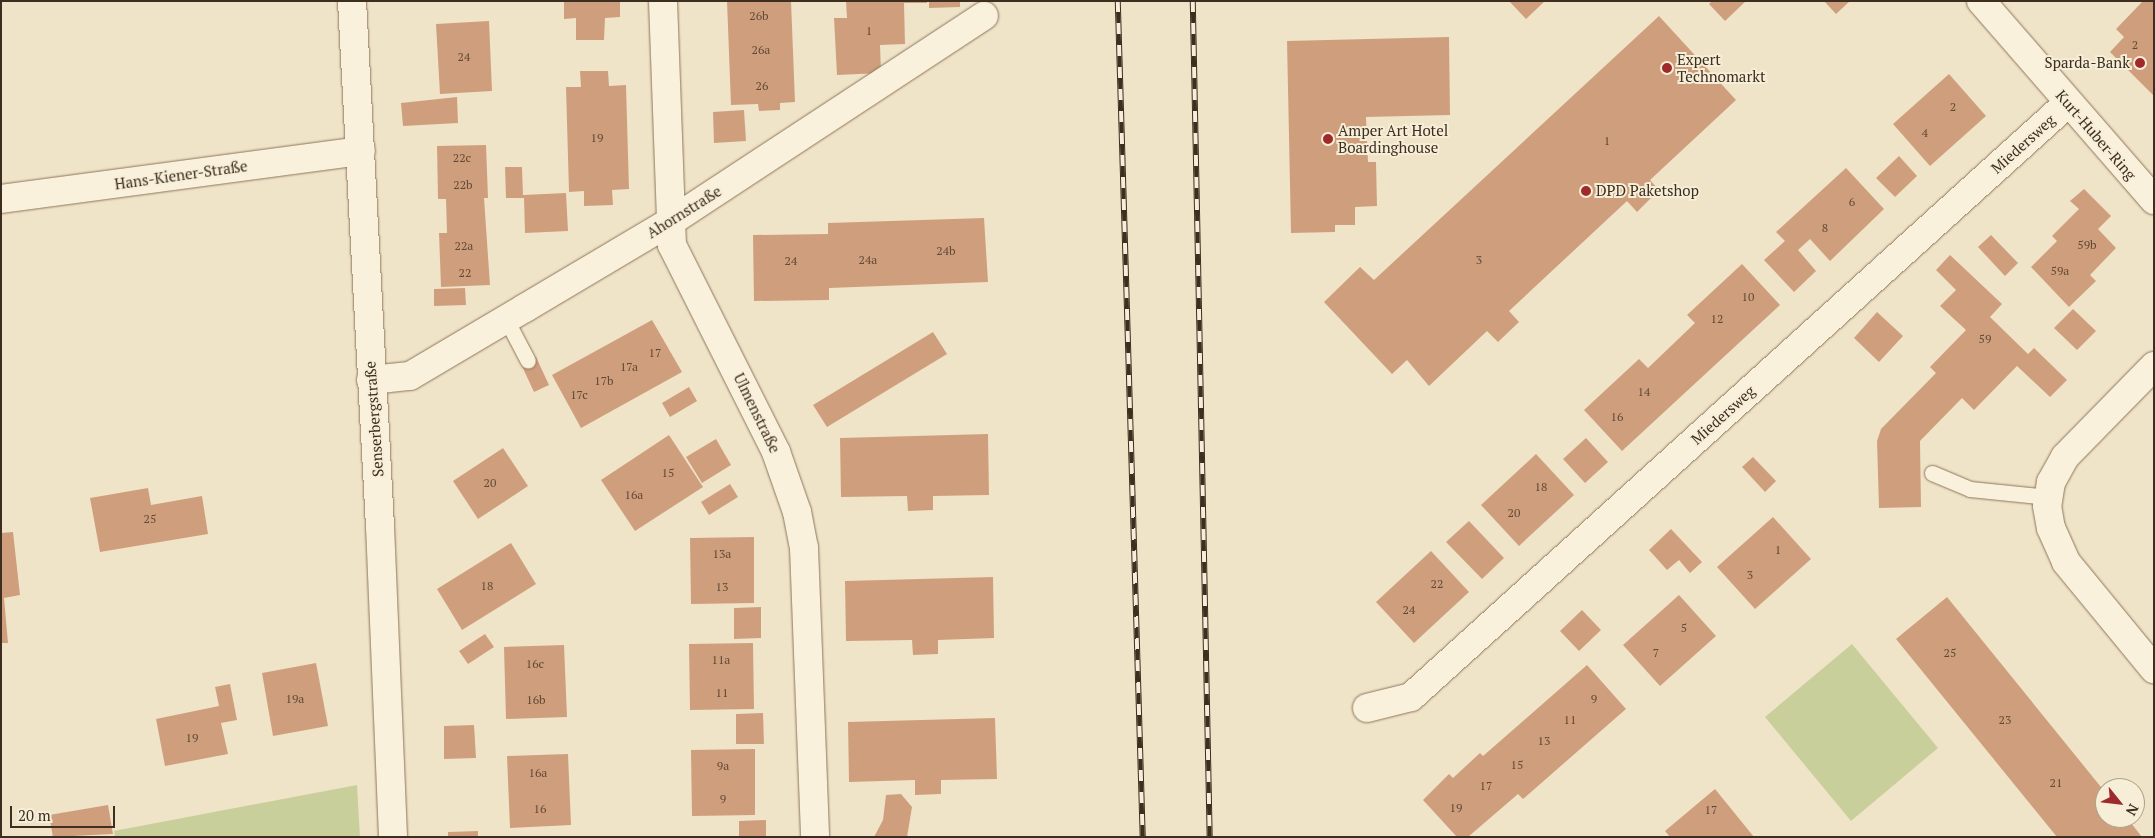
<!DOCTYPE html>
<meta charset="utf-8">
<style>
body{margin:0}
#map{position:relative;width:2155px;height:838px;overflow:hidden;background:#f0e4c8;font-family:"PT Serif",serif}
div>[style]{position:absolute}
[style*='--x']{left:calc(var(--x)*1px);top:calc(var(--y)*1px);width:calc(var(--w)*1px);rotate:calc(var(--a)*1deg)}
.green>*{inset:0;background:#c9cf9b}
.building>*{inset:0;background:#cf9f7d}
.roads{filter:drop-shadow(0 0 1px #8d765c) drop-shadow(0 0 1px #8d765c)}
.lane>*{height:15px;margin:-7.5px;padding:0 7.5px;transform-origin:7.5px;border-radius:7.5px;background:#faf1dc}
.street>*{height:28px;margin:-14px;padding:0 14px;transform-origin:14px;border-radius:14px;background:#faf1dc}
.rail>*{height:5.5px;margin-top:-2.75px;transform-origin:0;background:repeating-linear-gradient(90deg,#f7eed8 0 11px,#3d2e20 0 22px);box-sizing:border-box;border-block:1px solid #3d2e20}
.dots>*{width:14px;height:14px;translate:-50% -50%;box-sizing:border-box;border:2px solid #f7eed8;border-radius:50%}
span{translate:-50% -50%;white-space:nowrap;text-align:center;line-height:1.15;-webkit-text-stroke:4px #f7eed8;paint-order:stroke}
.number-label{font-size:12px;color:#624a37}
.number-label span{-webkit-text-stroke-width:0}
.poi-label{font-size:15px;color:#3d2e20}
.left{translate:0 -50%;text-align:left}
.right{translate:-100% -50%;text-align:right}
.street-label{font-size:15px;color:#3d2e20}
.frame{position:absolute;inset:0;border:2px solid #3d2e20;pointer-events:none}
.north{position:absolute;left:2095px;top:778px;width:50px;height:50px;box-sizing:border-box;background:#f7eed8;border:1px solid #ada18e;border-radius:50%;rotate:119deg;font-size:14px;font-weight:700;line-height:20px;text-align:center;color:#3d2e20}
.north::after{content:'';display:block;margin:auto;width:18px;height:22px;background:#9e2a2b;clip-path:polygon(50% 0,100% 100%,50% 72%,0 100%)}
.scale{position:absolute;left:10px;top:806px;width:105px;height:22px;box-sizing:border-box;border:2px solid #3d2e20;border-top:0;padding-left:6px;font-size:15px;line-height:18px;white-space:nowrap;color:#3d2e20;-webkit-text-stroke:4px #f7eed8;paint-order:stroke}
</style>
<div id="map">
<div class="green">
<i style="clip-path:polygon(1852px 644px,1938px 748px,1851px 821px,1765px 717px)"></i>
<i style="clip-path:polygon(357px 785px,360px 837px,115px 837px,114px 831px)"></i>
</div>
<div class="building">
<i style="clip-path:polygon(564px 1px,620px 1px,620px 17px,605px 18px,604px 40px,576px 40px,576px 18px,564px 19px)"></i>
<i style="clip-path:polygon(727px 1px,791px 1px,795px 102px,780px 103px,780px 110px,759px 111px,758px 104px,731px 105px)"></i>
<i style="clip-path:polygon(846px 1px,927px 1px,927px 3px,904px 3px,905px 44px,880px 45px,881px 73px,837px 75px,834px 18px,847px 18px)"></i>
<i style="clip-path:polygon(929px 1px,960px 1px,960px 7px,929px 8px)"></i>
<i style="clip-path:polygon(1509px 1px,1545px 1px,1526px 19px)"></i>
<i style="clip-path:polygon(1712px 1px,1746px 1px,1725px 21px,1709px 4px)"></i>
<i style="clip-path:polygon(1824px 1px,1850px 1px,1836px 14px)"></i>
<i style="clip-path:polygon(2143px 1px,2154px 1px,2154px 96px,2110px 52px,2124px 37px,2116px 29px)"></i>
<i style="clip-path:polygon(1659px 16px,1736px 100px,1650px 180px,1659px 190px,1637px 212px,1627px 201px,1509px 311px,1519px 322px,1498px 342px,1487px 331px,1429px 386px,1407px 360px,1392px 374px,1324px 302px,1360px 267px,1374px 280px)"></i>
<i style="clip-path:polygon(489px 21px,492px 91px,440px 94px,436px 24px)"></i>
<i style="clip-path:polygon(1449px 37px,1450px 115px,1366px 117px,1368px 162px,1376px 162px,1377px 206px,1355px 207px,1355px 225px,1335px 225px,1335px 232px,1291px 233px,1287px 41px)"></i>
<i style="clip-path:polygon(580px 71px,608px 71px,609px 86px,626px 85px,629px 189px,612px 190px,613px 205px,584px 206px,584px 191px,569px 192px,566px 87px,581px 87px)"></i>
<i style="clip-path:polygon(1949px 74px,1986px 116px,1930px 166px,1893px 124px)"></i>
<i style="clip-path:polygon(457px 97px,458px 123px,403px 126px,401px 103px)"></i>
<i style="clip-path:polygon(744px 110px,746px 141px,714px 143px,713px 112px)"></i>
<i style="clip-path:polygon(486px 145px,488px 198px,484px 198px,490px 285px,441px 287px,439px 233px,447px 233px,446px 199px,438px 199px,437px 146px)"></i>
<i style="clip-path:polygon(1899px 156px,1917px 176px,1895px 197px,1876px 178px)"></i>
<i style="clip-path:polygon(505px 167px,522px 167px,523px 195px,566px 193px,568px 231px,525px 233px,524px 198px,506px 198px)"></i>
<i style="clip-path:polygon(1846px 168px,1884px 209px,1830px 261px,1810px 239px,1798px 250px,1816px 271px,1794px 292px,1764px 260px,1785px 241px,1776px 232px)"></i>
<i style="clip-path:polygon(2084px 189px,2111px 216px,2098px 229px,2116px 248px,2090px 275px,2096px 281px,2069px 307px,2031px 267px,2057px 241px,2052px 236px,2079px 209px,2070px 201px)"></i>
<i style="clip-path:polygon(984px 218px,988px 282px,829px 288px,829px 300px,754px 301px,753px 235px,828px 234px,828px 223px)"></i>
<i style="clip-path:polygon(1991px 235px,2018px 263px,2005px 276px,1978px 247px)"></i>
<i style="clip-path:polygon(1950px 255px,2002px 304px,1990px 317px,2028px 354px,2034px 348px,2067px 380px,2050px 397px,2017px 366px,1974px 410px,1962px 398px,1920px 441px,1921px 507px,1879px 508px,1877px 441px,1881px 429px,1936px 373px,1930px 367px,1966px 330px,1940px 306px,1956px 290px,1936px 270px)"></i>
<i style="clip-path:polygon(1742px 264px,1780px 305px,1622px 451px,1584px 410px,1639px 359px,1648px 368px,1695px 323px,1687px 315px)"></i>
<i style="clip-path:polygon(465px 288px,466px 305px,434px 306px,434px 289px)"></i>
<i style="clip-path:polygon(2073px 309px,2096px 331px,2077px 350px,2054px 328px)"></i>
<i style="clip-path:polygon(1877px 312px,1903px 336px,1879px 362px,1854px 338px)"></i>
<i style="clip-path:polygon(652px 320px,682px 372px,581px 428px,552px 375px)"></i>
<i style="clip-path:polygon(933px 332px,947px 354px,827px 427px,813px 405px)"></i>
<i style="clip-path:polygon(536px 357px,549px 385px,534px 392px,521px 364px)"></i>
<i style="clip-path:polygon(689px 387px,697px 401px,670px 417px,662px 403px)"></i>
<i style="clip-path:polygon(988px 434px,989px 495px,933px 496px,933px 510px,908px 511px,907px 496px,841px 497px,840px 438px)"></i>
<i style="clip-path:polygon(669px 435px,703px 487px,635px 531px,601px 480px)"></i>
<i style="clip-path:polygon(1586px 438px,1608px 462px,1585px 483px,1563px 459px)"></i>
<i style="clip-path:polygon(716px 439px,731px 465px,702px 483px,686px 457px)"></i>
<i style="clip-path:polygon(503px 448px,528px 486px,478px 519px,453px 481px)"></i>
<i style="clip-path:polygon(1536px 454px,1574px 495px,1519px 546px,1481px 505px)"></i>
<i style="clip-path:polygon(1753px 457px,1776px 481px,1765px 492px,1742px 467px)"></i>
<i style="clip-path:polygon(730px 484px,738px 497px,709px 515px,701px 502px)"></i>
<i style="clip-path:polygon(148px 488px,151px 505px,202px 496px,208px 534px,100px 552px,90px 498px)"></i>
<i style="clip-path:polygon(1773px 517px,1811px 559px,1755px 609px,1717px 567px)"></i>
<i style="clip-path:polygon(1469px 521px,1504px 558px,1482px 579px,1446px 542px)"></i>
<i style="clip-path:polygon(1671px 529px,1702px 562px,1690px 573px,1679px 560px,1667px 570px,1649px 550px)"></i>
<i style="clip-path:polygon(13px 532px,20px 595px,4px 598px,8px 643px,1px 643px,1px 533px)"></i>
<i style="clip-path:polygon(754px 537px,754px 603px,691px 604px,690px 538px)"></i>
<i style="clip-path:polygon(511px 543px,536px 584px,462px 630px,437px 589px)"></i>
<i style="clip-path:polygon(1431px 551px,1469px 592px,1414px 643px,1376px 602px)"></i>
<i style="clip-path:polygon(993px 577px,994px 638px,938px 640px,938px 654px,913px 655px,912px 640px,846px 641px,845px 581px)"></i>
<i style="clip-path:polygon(1679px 595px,1716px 636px,1660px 686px,1623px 645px)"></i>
<i style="clip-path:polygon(1947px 597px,2105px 792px,2105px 818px,2127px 818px,2142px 837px,2057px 837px,1896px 639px)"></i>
<i style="clip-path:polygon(761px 607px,761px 638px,734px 639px,734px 608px)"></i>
<i style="clip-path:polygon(1582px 610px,1601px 630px,1579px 651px,1560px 631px)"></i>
<i style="clip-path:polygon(485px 634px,494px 647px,468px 664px,459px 651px)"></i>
<i style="clip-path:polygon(753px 643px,754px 709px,690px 710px,689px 644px)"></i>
<i style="clip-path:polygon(564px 645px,567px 717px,506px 719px,504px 647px)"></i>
<i style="clip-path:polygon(316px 663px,328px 726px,273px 736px,262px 673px)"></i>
<i style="clip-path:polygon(1587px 665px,1626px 709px,1523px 799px,1518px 794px,1468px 837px,1457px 837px,1423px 800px,1449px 774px,1453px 778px,1480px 753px,1483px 756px)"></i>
<i style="clip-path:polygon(230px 684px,237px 720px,221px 723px,228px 754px,165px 766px,156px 719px,219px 706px,215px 687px)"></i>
<i style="clip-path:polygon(763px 713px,764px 744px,736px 744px,736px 714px)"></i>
<i style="clip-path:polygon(995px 718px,997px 779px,941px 780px,941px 794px,915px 795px,915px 780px,849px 782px,848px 722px)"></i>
<i style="clip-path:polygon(474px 725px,476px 758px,444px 759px,444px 726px)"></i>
<i style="clip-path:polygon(755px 749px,755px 815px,692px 816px,691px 750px)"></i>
<i style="clip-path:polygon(568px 754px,571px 825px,510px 828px,507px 756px)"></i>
<i style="clip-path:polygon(1715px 789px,1754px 837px,1670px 837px,1665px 831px)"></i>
<i style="clip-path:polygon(901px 794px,912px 807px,907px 837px,874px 837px,883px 820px,886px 795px)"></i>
<i style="clip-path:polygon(108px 805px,113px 834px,53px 837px,49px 815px)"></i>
<i style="clip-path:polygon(766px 820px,766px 837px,739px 837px,739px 821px)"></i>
<i style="clip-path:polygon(478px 831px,478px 837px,448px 837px,448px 832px)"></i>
</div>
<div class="roads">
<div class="lane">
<i style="--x:506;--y:319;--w:47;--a:62.4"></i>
<i style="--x:1932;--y:473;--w:41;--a:22.8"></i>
<i style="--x:1970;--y:489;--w:79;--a:5.8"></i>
</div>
<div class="street">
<i style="--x:352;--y:1;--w:526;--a:86.95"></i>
<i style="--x:380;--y:526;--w:311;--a:87.6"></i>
<i style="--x:663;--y:1;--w:244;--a:87.9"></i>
<i style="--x:672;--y:245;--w:232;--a:63.3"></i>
<i style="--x:776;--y:452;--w:64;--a:70.7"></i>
<i style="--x:797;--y:512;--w:37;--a:79"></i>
<i style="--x:804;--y:548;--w:289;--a:87.8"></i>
<i style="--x:1981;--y:1;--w:264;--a:49"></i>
<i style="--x:1;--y:199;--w:363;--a:-7.6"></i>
<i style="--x:2154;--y:366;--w:127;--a:134.4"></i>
<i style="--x:2065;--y:457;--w:29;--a:119"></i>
<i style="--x:2051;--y:482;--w:24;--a:99"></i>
<i style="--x:2047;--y:506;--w:22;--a:80"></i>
<i style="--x:2051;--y:528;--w:37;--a:66"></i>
<i style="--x:2066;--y:562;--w:139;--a:50.6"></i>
<i style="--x:371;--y:380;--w:39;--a:-6"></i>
<i style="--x:410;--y:376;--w:134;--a:-30.6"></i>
<i style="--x:525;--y:308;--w:172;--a:-30.7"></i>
<i style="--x:673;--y:220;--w:372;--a:-33.3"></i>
<i style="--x:1367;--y:708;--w:45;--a:-14"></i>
<i style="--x:1411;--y:697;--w:886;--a:-42.12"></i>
</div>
</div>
<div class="rail">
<i style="--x:1118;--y:1;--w:836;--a:88.29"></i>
<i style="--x:1193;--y:1;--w:836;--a:88.84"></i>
</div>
<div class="dots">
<i style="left:2140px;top:63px;background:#9e2a2b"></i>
<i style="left:1667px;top:68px;background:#9e2a2b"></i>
<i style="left:1328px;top:139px;background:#9e2a2b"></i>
<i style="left:1586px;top:191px;background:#9e2a2b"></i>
</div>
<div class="number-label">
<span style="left:759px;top:16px">26b</span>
<span style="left:869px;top:31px">1</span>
<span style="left:2135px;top:45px">2</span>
<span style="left:761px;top:50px">26a</span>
<span style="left:464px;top:57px">24</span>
<span style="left:762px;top:86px">26</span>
<span style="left:1953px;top:107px">2</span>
<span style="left:1925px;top:133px">4</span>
<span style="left:597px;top:138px">19</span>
<span style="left:1607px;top:141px">1</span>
<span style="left:462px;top:158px">22c</span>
<span style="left:463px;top:185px">22b</span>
<span style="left:1852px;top:202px">6</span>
<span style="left:1825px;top:228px">8</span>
<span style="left:2087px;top:245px">59b</span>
<span style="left:464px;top:246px">22a</span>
<span style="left:946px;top:251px">24b</span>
<span style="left:868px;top:260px">24a</span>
<span style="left:1479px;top:260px">3</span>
<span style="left:791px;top:261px">24</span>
<span style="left:2060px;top:271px">59a</span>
<span style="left:465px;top:273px">22</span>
<span style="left:1748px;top:297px">10</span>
<span style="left:1717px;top:319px">12</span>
<span style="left:1985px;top:339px">59</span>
<span style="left:655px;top:353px">17</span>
<span style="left:629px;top:367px">17a</span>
<span style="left:604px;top:381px">17b</span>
<span style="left:1644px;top:392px">14</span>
<span style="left:579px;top:395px">17c</span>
<span style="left:1617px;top:417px">16</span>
<span style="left:668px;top:473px">15</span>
<span style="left:490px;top:483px">20</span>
<span style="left:1541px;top:487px">18</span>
<span style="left:634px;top:495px">16a</span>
<span style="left:1514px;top:513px">20</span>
<span style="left:150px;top:519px">25</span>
<span style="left:1778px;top:550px">1</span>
<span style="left:722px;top:554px">13a</span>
<span style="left:1750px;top:575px">3</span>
<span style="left:1437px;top:584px">22</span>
<span style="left:487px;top:586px">18</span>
<span style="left:722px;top:587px">13</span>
<span style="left:1409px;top:610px">24</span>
<span style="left:1684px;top:628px">5</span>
<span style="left:1656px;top:653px">7</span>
<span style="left:1950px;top:653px">25</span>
<span style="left:721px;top:660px">11a</span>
<span style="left:535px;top:664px">16c</span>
<span style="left:722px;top:693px">11</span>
<span style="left:295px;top:699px">19a</span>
<span style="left:1594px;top:699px">9</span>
<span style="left:536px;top:700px">16b</span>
<span style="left:1570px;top:720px">11</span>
<span style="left:2005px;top:720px">23</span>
<span style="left:192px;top:738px">19</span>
<span style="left:1544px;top:741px">13</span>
<span style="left:1517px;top:765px">15</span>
<span style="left:723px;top:766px">9a</span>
<span style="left:538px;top:773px">16a</span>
<span style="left:2056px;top:783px">21</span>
<span style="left:1486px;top:786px">17</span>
<span style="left:723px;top:799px">9</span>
<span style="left:1456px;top:808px">19</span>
<span style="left:540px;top:809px">16</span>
<span style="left:1711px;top:810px">17</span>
</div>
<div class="poi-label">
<span class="left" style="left:1677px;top:68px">Expert<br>Technomarkt</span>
<span class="right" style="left:2130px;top:63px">Sparda-Bank</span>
<span class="left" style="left:1338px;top:139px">Amper Art Hotel<br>Boardinghouse</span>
<span class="left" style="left:1596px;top:191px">DPD Paketshop</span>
</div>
<div class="street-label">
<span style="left:2096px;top:135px;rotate:49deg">Kurt-Huber-Ring</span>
<span style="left:2023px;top:144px;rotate:-42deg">Miedersweg</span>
<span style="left:181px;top:175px;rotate:-8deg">Hans-Kiener-Straße</span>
<span style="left:684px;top:212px;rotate:-32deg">Ahornstraße</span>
<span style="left:757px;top:413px;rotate:64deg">Ulmenstraße</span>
<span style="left:1723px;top:415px;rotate:-42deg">Miedersweg</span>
<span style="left:374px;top:419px;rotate:-94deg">Senserbergstraße</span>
</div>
<div class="frame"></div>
<div class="north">N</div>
<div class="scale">20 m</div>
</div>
